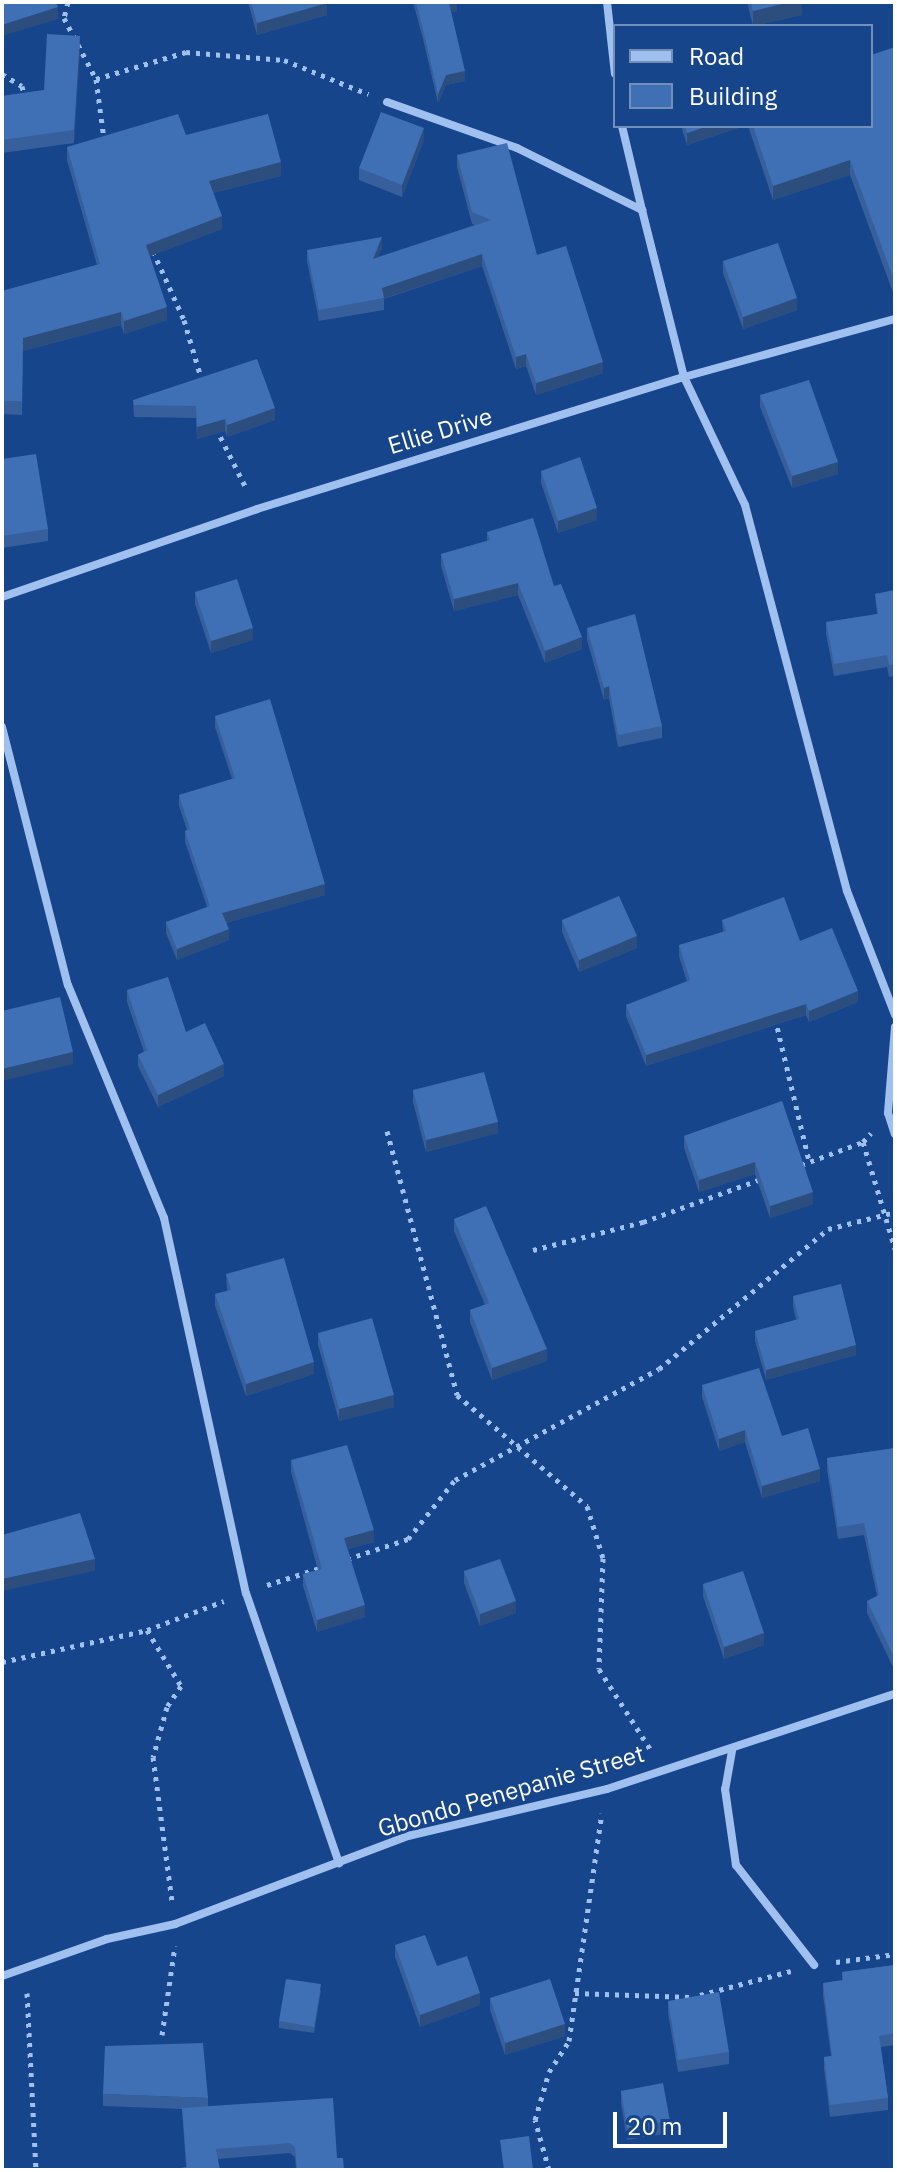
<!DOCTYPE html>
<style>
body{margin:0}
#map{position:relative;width:897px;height:2172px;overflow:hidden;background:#16458b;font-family:"IBM Plex Sans",sans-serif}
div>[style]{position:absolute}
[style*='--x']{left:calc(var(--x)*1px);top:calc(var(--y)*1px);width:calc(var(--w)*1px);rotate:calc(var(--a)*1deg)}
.path>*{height:5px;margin-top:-2.5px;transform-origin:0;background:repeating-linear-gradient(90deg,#a0c0ef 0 4px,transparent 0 10px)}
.street>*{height:8px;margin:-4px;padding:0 4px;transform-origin:4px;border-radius:4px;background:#a0c0ef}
.wall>*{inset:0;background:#365f9b}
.shaded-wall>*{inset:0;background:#2c4e7e}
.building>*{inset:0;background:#3f6fb4}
span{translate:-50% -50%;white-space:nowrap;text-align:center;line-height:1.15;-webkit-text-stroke:6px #16458b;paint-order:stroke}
.street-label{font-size:24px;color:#fff}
.frame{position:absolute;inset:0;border:4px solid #fff;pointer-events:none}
.legend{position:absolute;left:613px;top:24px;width:260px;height:104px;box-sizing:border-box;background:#16458b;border:2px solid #738fb9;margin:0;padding:10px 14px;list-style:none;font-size:24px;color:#fff}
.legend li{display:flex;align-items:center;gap:16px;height:40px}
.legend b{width:40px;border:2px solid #738fb9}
.scale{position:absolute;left:613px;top:2112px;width:114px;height:36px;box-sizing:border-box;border:4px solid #fff;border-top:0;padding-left:10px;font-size:24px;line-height:28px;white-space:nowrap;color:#fff;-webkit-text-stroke:6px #16458b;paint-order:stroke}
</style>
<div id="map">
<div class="path">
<i style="--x:68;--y:2;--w:16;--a:104"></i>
<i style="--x:64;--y:18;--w:69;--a:62.3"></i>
<i style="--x:96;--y:79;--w:61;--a:82.4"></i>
<i style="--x:2;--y:74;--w:23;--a:31"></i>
<i style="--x:22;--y:86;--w:13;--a:77"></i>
<i style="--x:96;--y:79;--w:94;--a:-16.7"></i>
<i style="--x:186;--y:52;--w:98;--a:4.7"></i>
<i style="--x:284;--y:60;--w:91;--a:22"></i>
<i style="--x:153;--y:251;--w:76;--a:65.8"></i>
<i style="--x:184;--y:320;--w:67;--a:73.5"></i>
<i style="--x:216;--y:428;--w:69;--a:63.4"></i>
<i style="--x:775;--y:1018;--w:147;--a:76.6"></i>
<i style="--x:387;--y:1131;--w:273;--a:75.1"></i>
<i style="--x:457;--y:1395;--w:171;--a:40.5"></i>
<i style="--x:587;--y:1506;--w:54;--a:72.9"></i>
<i style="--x:603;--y:1558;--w:111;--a:92.1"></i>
<i style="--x:599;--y:1669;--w:98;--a:57.4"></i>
<i style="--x:863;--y:1142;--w:112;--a:73.3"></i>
<i style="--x:801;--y:1165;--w:66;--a:-20.4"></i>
<i style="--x:863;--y:1142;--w:12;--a:-48"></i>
<i style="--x:533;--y:1250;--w:114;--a:-14.3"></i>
<i style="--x:643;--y:1222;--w:126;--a:-20"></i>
<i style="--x:347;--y:1559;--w:64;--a:-18.2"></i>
<i style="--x:408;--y:1539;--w:75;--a:-51.5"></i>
<i style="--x:455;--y:1480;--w:232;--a:-28.6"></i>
<i style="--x:659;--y:1369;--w:219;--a:-39.6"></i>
<i style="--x:828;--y:1229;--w:69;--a:-14.2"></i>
<i style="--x:267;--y:1585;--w:59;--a:-17.8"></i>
<i style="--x:147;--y:1630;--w:66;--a:58.7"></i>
<i style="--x:181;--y:1686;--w:25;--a:124"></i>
<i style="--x:167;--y:1707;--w:52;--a:105.6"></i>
<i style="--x:153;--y:1757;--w:145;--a:82.5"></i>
<i style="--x:2;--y:1662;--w:148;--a:-12.4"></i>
<i style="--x:147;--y:1630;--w:82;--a:-20.6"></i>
<i style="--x:836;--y:1962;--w:60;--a:-7.7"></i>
<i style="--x:27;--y:1993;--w:177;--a:87.1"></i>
<i style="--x:575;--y:1993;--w:115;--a:2"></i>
<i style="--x:700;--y:1995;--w:94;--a:-14.8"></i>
<i style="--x:162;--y:2035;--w:90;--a:-81.7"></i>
<i style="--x:549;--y:2170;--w:52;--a:-105.6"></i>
<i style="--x:535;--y:2120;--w:50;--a:-73.7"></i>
<i style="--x:549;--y:2072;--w:37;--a:-57"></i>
<i style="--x:569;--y:2041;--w:230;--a:-81.8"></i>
</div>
<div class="street">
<i style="--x:607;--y:2;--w:72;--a:83.7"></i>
<i style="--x:387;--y:102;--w:138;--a:19.5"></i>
<i style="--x:517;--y:148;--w:140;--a:26.4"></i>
<i style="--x:642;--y:210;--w:172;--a:75.9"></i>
<i style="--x:684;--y:377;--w:142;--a:64.5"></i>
<i style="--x:745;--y:505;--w:399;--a:75.2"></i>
<i style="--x:847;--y:891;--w:133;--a:68.8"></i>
<i style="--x:622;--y:126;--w:86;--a:76.6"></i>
<i style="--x:2;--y:597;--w:270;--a:-19"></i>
<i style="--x:257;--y:509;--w:447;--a:-17.2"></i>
<i style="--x:684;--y:377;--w:219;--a:-15.4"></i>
<i style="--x:2;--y:727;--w:266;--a:75.7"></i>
<i style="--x:68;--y:985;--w:252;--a:67.6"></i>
<i style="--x:164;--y:1218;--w:384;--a:77.7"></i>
<i style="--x:246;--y:1593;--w:286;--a:71"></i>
<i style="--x:895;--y:1027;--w:86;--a:94.7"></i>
<i style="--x:888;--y:1113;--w:22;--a:72"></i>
<i style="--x:732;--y:1751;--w:39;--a:100"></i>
<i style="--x:725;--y:1789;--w:77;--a:81.8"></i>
<i style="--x:736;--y:1865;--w:127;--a:52"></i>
<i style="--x:2;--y:1976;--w:111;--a:-19.4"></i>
<i style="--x:107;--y:1939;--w:70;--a:-12.4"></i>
<i style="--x:175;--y:1924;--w:249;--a:-20.7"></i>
<i style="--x:408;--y:1836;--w:204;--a:-13.3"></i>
<i style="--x:607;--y:1789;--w:303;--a:-18.3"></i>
</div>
<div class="wall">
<i style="clip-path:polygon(248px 2px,327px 2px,327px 15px,257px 35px)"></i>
<i style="clip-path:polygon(413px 2px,457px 2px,457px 11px,451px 12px,465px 81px,446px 85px,438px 103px,423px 39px)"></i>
<i style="clip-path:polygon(747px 2px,802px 2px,802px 15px,753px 26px)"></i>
<i style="clip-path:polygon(895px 47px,895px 298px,850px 175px,773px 200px,748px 126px,871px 126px)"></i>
<i style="clip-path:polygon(80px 49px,74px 143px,2px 153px,2px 96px,44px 90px)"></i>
<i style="clip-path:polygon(681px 126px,741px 126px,741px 127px,687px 145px)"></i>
<i style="clip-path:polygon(186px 135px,281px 176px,213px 193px,222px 229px,150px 256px,167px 320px,124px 334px,121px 325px,23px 351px,22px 415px,2px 414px,2px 291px,97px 265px,67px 160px,67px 147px)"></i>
<i style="clip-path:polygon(424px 140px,402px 197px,359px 180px,359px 168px)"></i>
<i style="clip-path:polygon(457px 155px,537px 255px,603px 373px,536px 395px,526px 366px,516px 369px,482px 266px,384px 299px,384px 310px,319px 321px,307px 261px,307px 250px,382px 248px,378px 257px,475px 225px,472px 224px,457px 167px)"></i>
<i style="clip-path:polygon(723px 261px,797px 310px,743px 329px,723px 273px)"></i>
<i style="clip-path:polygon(760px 395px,838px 474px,792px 488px,760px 407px)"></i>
<i style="clip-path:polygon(133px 400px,275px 408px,275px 420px,227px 437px,225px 431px,197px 439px,196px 418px,134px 417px)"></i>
<i style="clip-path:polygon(2px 459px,48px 529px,48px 541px,2px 548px)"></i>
<i style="clip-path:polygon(541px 471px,597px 520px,558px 533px,541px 483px)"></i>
<i style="clip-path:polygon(487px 532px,554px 586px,582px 649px,545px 663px,518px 595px,454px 611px,441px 566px,441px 554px,487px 541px)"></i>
<i style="clip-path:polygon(895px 590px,895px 676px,889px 677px,887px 667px,834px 676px,826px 634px,826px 622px,877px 614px,875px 594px)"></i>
<i style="clip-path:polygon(195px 592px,253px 640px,211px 653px,195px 604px)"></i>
<i style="clip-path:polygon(587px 628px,662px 726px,662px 738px,618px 747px,609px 698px,604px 700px,587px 640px)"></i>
<i style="clip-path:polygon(215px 716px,325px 895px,226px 923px,229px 940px,177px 960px,166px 933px,166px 922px,207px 907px,185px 842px,185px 831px,187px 830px,179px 806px,179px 795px,232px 779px,215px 727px)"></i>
<i style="clip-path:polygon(562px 920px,637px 948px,579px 972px,562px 932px)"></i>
<i style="clip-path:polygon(722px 920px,800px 941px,858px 1002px,809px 1022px,806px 1015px,646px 1066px,626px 1016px,626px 1005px,687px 982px,679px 956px,679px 945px,723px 932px)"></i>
<i style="clip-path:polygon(127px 990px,224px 1076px,158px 1107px,138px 1066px,138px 1055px,144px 1052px,127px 1002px)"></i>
<i style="clip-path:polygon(413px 1090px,498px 1133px,426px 1152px,413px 1102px)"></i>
<i style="clip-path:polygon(782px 1101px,813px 1204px,770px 1218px,755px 1174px,699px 1192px,684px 1148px,684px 1136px)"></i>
<i style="clip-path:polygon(454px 1219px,547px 1361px,492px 1380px,470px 1322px,470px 1310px,485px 1305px,454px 1231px)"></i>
<i style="clip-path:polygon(226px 1274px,314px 1374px,246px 1396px,215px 1306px,215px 1294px,227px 1291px)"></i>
<i style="clip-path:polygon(793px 1296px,856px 1355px,766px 1380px,755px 1341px,755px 1331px,796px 1320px,793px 1306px)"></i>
<i style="clip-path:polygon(318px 1333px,394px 1407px,339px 1421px,318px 1345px)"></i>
<i style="clip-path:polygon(702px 1385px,820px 1481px,762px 1498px,745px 1442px,719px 1451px,702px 1397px)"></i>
<i style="clip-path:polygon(895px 1448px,893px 1667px,867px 1613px,867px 1601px,877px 1596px,864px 1535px,838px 1539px,827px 1470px,827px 1458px)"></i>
<i style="clip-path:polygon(291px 1460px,374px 1542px,348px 1549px,365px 1617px,317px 1632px,303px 1586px,303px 1574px,318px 1570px,291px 1472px)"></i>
<i style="clip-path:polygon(464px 1571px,516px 1613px,480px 1626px,464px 1583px)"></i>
<i style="clip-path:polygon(703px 1584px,764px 1645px,724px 1659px,703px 1596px)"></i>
<i style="clip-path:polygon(395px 1945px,437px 1966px,480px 2005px,420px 2027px,395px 1957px)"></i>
<i style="clip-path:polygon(895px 1965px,895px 2045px,881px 2047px,888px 2098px,888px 2110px,830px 2117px,824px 2069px,824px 2057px,831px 2056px,823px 1995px,823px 1983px,842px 1981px,842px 1972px)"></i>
<i style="clip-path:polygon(321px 1990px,314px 2033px,279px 2028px,279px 2021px)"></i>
<i style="clip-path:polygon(490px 1998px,565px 2036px,505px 2055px,490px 2010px)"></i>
<i style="clip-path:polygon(668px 2001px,729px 2052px,729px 2064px,678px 2072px,668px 2013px)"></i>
<i style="clip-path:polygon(621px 2091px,670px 2121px,670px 2133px,627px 2140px,621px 2103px)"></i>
<i style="clip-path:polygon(103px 2094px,208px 2098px,208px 2106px,337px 2158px,344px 2170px,296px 2170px,295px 2157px,290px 2153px,218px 2159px,186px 2167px,182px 2109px,103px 2106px)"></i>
</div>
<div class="shaded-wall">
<i style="clip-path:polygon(457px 2px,457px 11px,449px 13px,449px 3px)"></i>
<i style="clip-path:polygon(790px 2px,802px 2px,802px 15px,753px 26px,753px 11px)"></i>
<i style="clip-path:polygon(327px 3px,327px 15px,257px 35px,257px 23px)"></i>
<i style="clip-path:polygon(58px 7px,58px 19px,2px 36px,2px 25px)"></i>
<i style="clip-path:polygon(80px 36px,80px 49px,74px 143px,74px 130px)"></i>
<i style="clip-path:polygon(465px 71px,465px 81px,446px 85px,438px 103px,438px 94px,446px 75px)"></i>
<i style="clip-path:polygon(708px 126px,741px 126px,741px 127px,687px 145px,687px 133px)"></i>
<i style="clip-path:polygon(424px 128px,424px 140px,402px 197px,402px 185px)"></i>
<i style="clip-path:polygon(850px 160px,850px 175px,773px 200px,773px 186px)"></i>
<i style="clip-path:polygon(281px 162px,281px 176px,209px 194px,209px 181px)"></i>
<i style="clip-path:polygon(222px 216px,222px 229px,146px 258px,146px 245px)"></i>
<i style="clip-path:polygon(382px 237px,382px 248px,373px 270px,373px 259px)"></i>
<i style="clip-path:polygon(482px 254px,482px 266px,382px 299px,382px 288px)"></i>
<i style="clip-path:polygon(797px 298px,797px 310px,743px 329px,743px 317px)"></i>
<i style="clip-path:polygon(167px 307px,167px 320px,124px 334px,124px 321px)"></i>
<i style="clip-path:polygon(121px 312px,121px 325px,23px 351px,22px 415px,23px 338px)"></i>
<i style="clip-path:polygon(526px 354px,526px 366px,516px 369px,516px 357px)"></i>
<i style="clip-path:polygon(603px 362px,603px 373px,536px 395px,536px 383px)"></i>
<i style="clip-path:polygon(275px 408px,275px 420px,227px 437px,227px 425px)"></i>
<i style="clip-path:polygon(225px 419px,225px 431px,197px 439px,197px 427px)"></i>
<i style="clip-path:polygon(838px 462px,838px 474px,792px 488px,792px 476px)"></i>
<i style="clip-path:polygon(597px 508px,597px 520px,558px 533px,558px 521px)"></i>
<i style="clip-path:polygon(518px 583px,518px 595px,454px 611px,454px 599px)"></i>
<i style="clip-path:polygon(253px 628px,253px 640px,211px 653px,211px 641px)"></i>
<i style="clip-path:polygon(582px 637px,582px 649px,545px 663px,545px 651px)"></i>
<i style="clip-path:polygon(609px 686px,609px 698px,604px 700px,604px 688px)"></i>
<i style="clip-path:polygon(325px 884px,325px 895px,222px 924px,222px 913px)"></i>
<i style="clip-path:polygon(229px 929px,229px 940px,177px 960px,177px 949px)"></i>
<i style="clip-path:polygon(637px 936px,637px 948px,579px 972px,579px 960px)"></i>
<i style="clip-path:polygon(858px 991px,858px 1002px,809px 1022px,809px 1011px)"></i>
<i style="clip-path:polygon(806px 1004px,806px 1015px,646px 1066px,646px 1055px)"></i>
<i style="clip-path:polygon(73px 1052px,73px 1064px,2px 1081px,2px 1069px)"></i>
<i style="clip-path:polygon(224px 1064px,224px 1076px,158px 1107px,158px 1095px)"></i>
<i style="clip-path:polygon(498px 1122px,498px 1133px,426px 1152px,426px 1140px)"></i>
<i style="clip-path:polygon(755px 1162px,755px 1174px,699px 1192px,699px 1180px)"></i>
<i style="clip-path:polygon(813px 1192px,813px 1204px,770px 1218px,770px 1206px)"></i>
<i style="clip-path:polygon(856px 1345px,856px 1355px,766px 1380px,766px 1370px)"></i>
<i style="clip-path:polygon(547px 1349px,547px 1361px,492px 1380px,492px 1368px)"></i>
<i style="clip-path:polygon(314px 1362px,314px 1374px,246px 1396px,246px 1384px)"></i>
<i style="clip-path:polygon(394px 1395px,394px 1407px,339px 1421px,339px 1409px)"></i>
<i style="clip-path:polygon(745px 1430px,745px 1442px,719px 1451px,719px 1439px)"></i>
<i style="clip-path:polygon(820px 1469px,820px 1481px,762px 1498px,762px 1486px)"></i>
<i style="clip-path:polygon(374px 1530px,374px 1542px,344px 1550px,344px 1538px)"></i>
<i style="clip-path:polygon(95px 1559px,95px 1571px,2px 1591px,2px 1579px)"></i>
<i style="clip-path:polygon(516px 1601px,516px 1613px,480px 1626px,480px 1614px)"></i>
<i style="clip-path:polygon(365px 1605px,365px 1617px,317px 1632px,317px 1620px)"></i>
<i style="clip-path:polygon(764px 1633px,764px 1645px,724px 1659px,724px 1647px)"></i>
<i style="clip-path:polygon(895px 1654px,895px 1666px,893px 1667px,893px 1655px)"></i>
<i style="clip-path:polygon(480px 1993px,480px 2005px,420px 2027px,420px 2015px)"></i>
<i style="clip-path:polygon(565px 2024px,565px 2036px,505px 2055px,505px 2043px)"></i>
</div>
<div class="building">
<i style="clip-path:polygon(2px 2px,56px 2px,58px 7px,2px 25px)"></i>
<i style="clip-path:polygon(251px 2px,327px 2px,327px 3px,257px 23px)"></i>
<i style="clip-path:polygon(416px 2px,453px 2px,449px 3px,465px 71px,446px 75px,438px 94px,423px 29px)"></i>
<i style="clip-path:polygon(751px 2px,790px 2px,753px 11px)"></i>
<i style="clip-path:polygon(47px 34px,80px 36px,74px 130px,2px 140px,2px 96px,44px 90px)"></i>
<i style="clip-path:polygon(895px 47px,895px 283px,850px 160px,773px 186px,753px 126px,871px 126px,871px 55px)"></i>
<i style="clip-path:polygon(381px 112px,424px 128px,402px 185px,359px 168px)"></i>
<i style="clip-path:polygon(178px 114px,186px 135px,268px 114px,281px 162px,209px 181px,222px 216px,146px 245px,167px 307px,124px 321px,121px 312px,23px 338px,22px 401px,2px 401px,2px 291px,100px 264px,67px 147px)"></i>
<i style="clip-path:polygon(685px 126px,708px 126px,687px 133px)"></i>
<i style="clip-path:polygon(507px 143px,537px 255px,566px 246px,603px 362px,536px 383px,526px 354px,516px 357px,482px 254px,382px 288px,384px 298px,319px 310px,307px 250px,382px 237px,373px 259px,491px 220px,472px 212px,457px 155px)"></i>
<i style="clip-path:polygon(778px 243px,797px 298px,743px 317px,723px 261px)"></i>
<i style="clip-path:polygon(257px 359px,275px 408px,227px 425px,225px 419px,197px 427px,196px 406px,134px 405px,133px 400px)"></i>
<i style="clip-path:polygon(809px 380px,838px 462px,792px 476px,760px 395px)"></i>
<i style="clip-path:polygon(36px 454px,48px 529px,2px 536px,2px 459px)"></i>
<i style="clip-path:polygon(580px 457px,597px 508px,558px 521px,541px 471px)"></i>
<i style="clip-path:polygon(533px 518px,554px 586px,561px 584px,582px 637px,545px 651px,518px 583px,454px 599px,441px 554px,490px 540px,487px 532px)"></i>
<i style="clip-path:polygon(237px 579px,253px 628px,211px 641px,195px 592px)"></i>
<i style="clip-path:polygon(895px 590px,895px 664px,889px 665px,887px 655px,834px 664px,826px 622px,878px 614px,875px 594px)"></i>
<i style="clip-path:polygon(635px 614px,662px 726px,618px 735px,609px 686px,604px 688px,587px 628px)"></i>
<i style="clip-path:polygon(270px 699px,325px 884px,222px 913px,229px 929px,177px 949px,166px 922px,210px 906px,185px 831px,190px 829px,179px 795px,235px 778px,215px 716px)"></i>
<i style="clip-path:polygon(619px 896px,637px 936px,579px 960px,562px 920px)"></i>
<i style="clip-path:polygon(784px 897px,800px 941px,832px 928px,858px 991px,809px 1011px,806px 1004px,646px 1055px,626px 1005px,690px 980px,679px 945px,726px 931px,722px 920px)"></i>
<i style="clip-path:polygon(168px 977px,186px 1032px,205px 1023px,224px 1064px,158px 1095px,138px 1055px,147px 1050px,127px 990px)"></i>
<i style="clip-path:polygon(60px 997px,73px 1052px,2px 1069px,2px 1011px)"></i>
<i style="clip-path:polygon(484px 1072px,498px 1122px,426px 1140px,413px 1090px)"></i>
<i style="clip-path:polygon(782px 1101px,813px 1192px,770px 1206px,755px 1162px,699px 1180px,684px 1136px)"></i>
<i style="clip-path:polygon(486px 1206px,547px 1349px,492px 1368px,470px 1310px,489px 1303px,454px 1219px)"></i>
<i style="clip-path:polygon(284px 1258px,314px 1362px,246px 1384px,215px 1294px,231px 1290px,226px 1274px)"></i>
<i style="clip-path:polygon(841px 1284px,856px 1345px,766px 1370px,755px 1331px,799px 1319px,793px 1296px)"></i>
<i style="clip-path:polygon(372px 1318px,394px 1395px,339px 1409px,318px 1333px)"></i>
<i style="clip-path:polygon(759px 1368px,782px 1436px,808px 1428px,820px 1469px,762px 1486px,745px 1430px,719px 1439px,702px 1385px)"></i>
<i style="clip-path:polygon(347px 1445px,374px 1530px,344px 1538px,365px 1605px,317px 1620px,303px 1574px,322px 1569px,291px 1460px)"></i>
<i style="clip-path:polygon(895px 1448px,895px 1654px,893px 1655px,867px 1601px,879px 1595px,864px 1523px,838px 1527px,827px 1458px)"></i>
<i style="clip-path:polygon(80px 1513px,95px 1559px,2px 1579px,2px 1535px)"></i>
<i style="clip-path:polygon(500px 1559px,516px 1601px,480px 1614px,464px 1571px)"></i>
<i style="clip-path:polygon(743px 1571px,764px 1633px,724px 1647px,703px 1584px)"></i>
<i style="clip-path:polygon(425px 1935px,437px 1966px,467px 1956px,480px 1993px,420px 2015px,395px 1945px)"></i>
<i style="clip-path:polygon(895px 1965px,895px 2033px,879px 2036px,888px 2098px,830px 2105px,824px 2057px,832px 2056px,823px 1983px,843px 1980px,842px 1972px)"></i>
<i style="clip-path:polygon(286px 1979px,321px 1984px,314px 2027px,279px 2021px)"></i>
<i style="clip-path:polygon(550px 1979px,565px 2024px,505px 2043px,490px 1998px)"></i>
<i style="clip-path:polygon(719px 1992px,729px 2052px,678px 2060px,668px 2001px)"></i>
<i style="clip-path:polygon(203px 2043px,208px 2098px,103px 2094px,105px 2046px)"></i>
<i style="clip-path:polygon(663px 2083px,670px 2121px,627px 2128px,621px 2091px)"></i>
<i style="clip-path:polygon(333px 2098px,337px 2158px,343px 2158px,344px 2170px,297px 2170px,295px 2147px,290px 2143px,216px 2149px,220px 2170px,164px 2170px,187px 2167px,182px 2108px)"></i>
<i style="clip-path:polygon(529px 2136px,533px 2170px,504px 2170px,500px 2140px)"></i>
</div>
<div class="street-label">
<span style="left:440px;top:431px;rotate:-17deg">Ellie Drive</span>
<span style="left:511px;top:1791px;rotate:-16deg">Gbondo Penepanie Street</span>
</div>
<div class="frame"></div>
<ul class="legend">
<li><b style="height:10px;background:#a0c0ef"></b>Road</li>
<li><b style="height:22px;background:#3f6fb4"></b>Building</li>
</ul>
<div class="scale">20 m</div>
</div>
